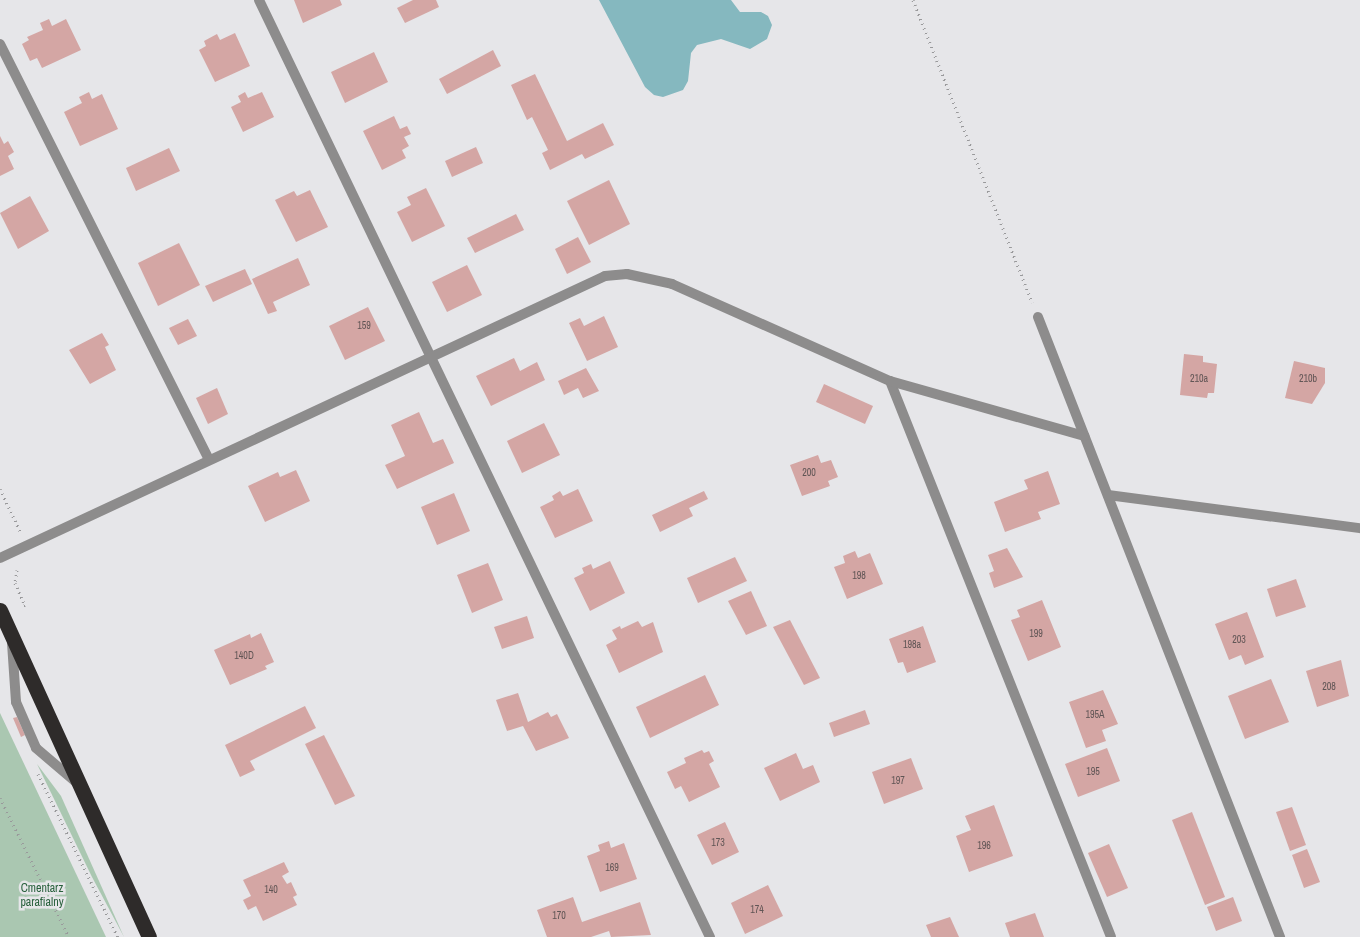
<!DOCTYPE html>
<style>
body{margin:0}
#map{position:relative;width:1360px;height:937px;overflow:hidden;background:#e6e6e9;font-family:"Archivo Narrow",sans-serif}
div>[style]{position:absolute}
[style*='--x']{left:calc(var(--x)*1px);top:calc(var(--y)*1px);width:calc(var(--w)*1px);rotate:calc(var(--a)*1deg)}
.green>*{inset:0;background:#aac7b1}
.water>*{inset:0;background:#85b8bf}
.building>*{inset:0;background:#d4a6a4}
.path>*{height:3px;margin-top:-1.5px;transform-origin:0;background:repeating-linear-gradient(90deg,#99999b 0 1px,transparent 0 5px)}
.lane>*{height:10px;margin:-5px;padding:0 5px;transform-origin:5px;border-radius:5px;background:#8d8c8c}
.street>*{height:10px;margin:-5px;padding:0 5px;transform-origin:5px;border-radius:5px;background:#8d8c8c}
.highway>*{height:15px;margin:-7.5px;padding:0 7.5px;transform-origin:7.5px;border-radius:7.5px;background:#2e2b2a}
span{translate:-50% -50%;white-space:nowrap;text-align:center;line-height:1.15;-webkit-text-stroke:5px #e6e6e9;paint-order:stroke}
.number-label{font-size:10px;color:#605555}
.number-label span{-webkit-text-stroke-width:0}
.park-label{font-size:12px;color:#29613d}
</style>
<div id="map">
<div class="green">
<i style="clip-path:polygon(0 713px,106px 937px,0 937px)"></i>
<i style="clip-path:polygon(37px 764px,61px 796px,124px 937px,92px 877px)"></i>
</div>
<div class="water">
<i style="clip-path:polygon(599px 0,731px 0,740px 12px,761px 12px,768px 16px,772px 25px,767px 39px,750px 49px,721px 39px,697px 45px,691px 53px,688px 81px,683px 90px,663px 97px,654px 95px,645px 87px)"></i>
</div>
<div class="building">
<i style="clip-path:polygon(294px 0,340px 0,342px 5px,303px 23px)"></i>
<i style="clip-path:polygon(413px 0,436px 0,439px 7px,405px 23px,397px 8px)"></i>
<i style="clip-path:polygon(49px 19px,52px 26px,66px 19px,81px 50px,42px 68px,37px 58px,30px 61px,22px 44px,29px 40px,27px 37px,43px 30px,40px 23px)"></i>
<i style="clip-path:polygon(235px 33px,250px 66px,215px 82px,199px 50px,206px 46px,204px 41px,217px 34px,220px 40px)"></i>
<i style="clip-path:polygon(493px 50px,501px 66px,447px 94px,439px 79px)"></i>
<i style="clip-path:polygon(374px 52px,388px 82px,345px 103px,331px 72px)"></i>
<i style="clip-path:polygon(535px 74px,567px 141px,603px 123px,614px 145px,585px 159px,582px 154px,550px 170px,542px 153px,548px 150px,532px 117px,527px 120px,511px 85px)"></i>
<i style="clip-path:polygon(89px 92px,92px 99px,102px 94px,118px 129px,80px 146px,64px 112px,82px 103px,79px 97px)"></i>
<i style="clip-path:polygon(245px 92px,248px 98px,262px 92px,274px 117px,243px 132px,231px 107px,241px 102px,238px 96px)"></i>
<i style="clip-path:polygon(394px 116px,400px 129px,407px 126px,411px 134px,404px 137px,409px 146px,402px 150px,406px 158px,382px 170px,363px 131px)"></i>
<i style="clip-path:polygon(0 136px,4px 144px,8px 141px,14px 152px,8px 156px,14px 169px,0 176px)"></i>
<i style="clip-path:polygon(476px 147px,483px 163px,452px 177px,445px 161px)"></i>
<i style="clip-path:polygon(169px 148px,180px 171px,136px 191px,126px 168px)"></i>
<i style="clip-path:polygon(609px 180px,630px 224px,589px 245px,567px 201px)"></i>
<i style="clip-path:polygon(426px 188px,445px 226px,412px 242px,397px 212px,411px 205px,407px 197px)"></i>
<i style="clip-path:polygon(310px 190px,328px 227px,296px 242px,275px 200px,294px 191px,297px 196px)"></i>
<i style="clip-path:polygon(30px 196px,49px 231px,18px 249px,0 213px)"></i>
<i style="clip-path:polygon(516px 214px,524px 230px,475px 253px,467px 238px)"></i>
<i style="clip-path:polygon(578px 237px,591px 262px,567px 274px,555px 249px)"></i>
<i style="clip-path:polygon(179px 243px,200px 285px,158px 306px,138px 263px)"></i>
<i style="clip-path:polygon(298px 258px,310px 285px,273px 302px,277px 311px,268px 314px,252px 279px)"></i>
<i style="clip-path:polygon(467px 265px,482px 295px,447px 312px,432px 282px)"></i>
<i style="clip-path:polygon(245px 269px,252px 284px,213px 302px,205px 286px)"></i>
<i style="clip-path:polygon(368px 307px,385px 341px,345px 360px,329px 326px)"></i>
<i style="clip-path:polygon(604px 316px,618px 347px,587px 361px,569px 323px,580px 318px,584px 326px)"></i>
<i style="clip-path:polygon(188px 319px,197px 336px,178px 345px,169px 328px)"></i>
<i style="clip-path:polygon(102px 333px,109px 345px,105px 347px,116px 370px,90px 384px,69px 350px)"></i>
<i style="clip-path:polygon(1184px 354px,1203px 356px,1203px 362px,1217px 364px,1214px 393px,1208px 393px,1207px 398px,1180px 395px)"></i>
<i style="clip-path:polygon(514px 358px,520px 371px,537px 362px,545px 380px,491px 406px,476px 376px)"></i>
<i style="clip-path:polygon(1294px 361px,1325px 368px,1325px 383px,1312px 404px,1285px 398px)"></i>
<i style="clip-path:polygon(586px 368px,599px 391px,583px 398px,578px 388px,564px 395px,558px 381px)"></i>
<i style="clip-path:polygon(824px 384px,873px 406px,865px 424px,816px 402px)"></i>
<i style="clip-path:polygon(217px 388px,228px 414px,208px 424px,196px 398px)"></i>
<i style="clip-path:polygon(419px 412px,433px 443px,443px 439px,454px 463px,397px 489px,385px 465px,405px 456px,391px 425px)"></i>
<i style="clip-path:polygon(544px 423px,560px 455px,522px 473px,507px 441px)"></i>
<i style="clip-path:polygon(818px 455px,821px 463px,831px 460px,838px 477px,828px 481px,830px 486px,802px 496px,790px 465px)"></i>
<i style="clip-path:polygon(296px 470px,310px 501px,265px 522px,248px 486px,278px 472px,280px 477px)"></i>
<i style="clip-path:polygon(1048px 471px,1060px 504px,1038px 512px,1041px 519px,1005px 532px,994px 502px,1028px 489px,1024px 480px)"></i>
<i style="clip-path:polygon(578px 489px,593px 521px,555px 538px,540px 507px,554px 500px,552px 496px,560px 491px,563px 496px)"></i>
<i style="clip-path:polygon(704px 491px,708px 499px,689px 508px,693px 516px,660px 532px,652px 515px)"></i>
<i style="clip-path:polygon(454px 493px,470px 531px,437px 545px,421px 507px)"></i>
<i style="clip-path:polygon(1007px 548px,1023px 577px,994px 588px,989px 573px,994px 571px,988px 555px)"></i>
<i style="clip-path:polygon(855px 551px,858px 558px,870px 553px,883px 584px,847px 599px,834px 567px,845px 563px,843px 556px)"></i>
<i style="clip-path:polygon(735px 557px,747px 581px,698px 603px,687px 578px)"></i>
<i style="clip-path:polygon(610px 561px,625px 593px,590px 611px,574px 578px,584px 573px,582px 568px,591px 564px,593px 569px)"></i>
<i style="clip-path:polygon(488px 563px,503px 600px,472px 613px,457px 575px)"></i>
<i style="clip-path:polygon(1296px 579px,1306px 607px,1276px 617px,1267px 589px)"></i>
<i style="clip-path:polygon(751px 591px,767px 626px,746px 635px,728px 601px)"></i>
<i style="clip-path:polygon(1042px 600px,1061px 647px,1028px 661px,1011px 620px,1020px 617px,1017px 610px)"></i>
<i style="clip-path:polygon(1247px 612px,1264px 657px,1245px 665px,1241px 655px,1229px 660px,1215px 624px)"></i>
<i style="clip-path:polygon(527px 616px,534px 638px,502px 649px,494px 627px)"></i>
<i style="clip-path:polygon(790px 620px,820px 678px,804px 685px,773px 627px)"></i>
<i style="clip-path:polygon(638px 621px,642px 627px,653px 622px,663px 652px,619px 673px,606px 645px,617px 639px,612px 630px,620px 626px,621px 629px)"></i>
<i style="clip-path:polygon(923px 626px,936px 662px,907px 673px,903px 662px,898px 663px,889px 639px)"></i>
<i style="clip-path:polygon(261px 633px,274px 662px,265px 666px,267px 669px,230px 685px,214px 650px,250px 634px,251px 638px)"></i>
<i style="clip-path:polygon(1341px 660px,1349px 696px,1317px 707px,1306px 671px)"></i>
<i style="clip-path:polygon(705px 675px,719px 705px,650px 738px,636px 707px)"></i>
<i style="clip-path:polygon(1271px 679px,1289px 722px,1245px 739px,1228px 696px)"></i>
<i style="clip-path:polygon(1103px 690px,1118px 724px,1102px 730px,1106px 741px,1086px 748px,1069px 702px)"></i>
<i style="clip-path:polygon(518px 693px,528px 722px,548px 712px,551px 717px,557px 714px,569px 738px,536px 751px,523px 726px,507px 731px,496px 700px)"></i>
<i style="clip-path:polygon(305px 706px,316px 728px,250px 761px,255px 770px,240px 777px,225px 745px)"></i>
<i style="clip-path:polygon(865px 710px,870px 724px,834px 737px,829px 723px)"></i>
<i style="clip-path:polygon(17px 717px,25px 735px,21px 737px,13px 718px)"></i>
<i style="clip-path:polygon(324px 735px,355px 796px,335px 805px,305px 744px)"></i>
<i style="clip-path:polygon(1107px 748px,1120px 781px,1078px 797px,1065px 764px)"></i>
<i style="clip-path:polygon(702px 750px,704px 753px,709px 751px,714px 761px,709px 764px,720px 787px,689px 802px,681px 786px,675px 789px,667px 772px,686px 763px,684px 758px)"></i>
<i style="clip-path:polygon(796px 753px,803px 769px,813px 765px,820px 782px,780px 801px,764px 768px)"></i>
<i style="clip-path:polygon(911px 758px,923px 789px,884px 804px,872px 772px)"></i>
<i style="clip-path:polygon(994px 805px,1013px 856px,969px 872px,956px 836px,971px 830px,965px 816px)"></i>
<i style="clip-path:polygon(1292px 807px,1306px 845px,1290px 851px,1276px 812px)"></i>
<i style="clip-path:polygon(1192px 812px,1225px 897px,1205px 905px,1172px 820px)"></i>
<i style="clip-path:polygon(725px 822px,739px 852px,712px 865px,697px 835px)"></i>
<i style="clip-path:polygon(609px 841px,611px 848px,624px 843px,637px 879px,600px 892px,587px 856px,600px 851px,598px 845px)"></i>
<i style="clip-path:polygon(1109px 844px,1128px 888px,1107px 897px,1088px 853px)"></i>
<i style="clip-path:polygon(1307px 849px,1320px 882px,1304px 888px,1292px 855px)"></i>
<i style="clip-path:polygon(284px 862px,289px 872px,282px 876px,287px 884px,291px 882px,297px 895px,293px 897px,297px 905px,263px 921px,256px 906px,248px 910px,243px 900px,251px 896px,243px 880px)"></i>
<i style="clip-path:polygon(768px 885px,783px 916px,745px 934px,731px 903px)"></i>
<i style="clip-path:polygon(573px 897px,582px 922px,640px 902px,651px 935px,611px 937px,609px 931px,591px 937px,547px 937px,537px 910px)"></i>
<i style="clip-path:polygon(1233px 897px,1242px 921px,1216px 931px,1207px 907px)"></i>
<i style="clip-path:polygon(1035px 913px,1044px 937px,1010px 937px,1005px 923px)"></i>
<i style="clip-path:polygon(950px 917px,959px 937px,931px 937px,926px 925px)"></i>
</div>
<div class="path">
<i style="--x:913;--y:0;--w:325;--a:68.5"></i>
<i style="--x:0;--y:489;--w:47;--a:64.5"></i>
<i style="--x:17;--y:570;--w:13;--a:99"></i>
<i style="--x:15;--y:583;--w:24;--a:66"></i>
<i style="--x:25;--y:605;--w:4;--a:153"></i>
<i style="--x:38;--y:774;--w:182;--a:63.9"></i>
<i style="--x:0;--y:798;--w:155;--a:63.6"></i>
</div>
<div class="lane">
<i style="--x:12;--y:643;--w:59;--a:86.1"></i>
<i style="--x:16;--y:702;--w:50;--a:66.5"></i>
<i style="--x:36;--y:748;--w:54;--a:40.5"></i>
</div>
<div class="street">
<i style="--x:259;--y:0;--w:1040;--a:64.3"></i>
<i style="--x:0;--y:44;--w:465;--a:63.3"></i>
<i style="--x:1038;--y:317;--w:666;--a:68.68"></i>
<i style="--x:890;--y:381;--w:598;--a:68.32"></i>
<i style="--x:1108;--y:495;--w:254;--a:7.5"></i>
<i style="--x:0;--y:558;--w:667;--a:-24.99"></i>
<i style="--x:605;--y:276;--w:22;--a:-5"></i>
<i style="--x:627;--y:274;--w:46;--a:12.5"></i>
<i style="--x:672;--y:284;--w:239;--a:24"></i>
<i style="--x:890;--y:381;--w:202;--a:15.8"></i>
</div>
<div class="highway">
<i style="--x:0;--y:610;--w:359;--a:65.5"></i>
</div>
<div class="number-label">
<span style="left:364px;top:326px">159</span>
<span style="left:1199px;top:379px">210a</span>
<span style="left:1308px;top:379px">210b</span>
<span style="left:809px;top:473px">200</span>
<span style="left:859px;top:576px">198</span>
<span style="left:1036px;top:634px">199</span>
<span style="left:1239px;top:640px">203</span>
<span style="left:912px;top:645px">198a</span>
<span style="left:244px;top:656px">140D</span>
<span style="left:1329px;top:687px">208</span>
<span style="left:1095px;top:715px">195A</span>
<span style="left:1093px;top:772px">195</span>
<span style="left:898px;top:781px">197</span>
<span style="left:718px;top:843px">173</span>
<span style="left:984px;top:846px">196</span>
<span style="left:612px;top:868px">169</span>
<span style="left:271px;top:890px">140</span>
<span style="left:757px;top:910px">174</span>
<span style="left:559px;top:916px">170</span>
</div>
<div class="park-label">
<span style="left:42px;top:896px">Cmentarz<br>parafialny</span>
</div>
</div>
